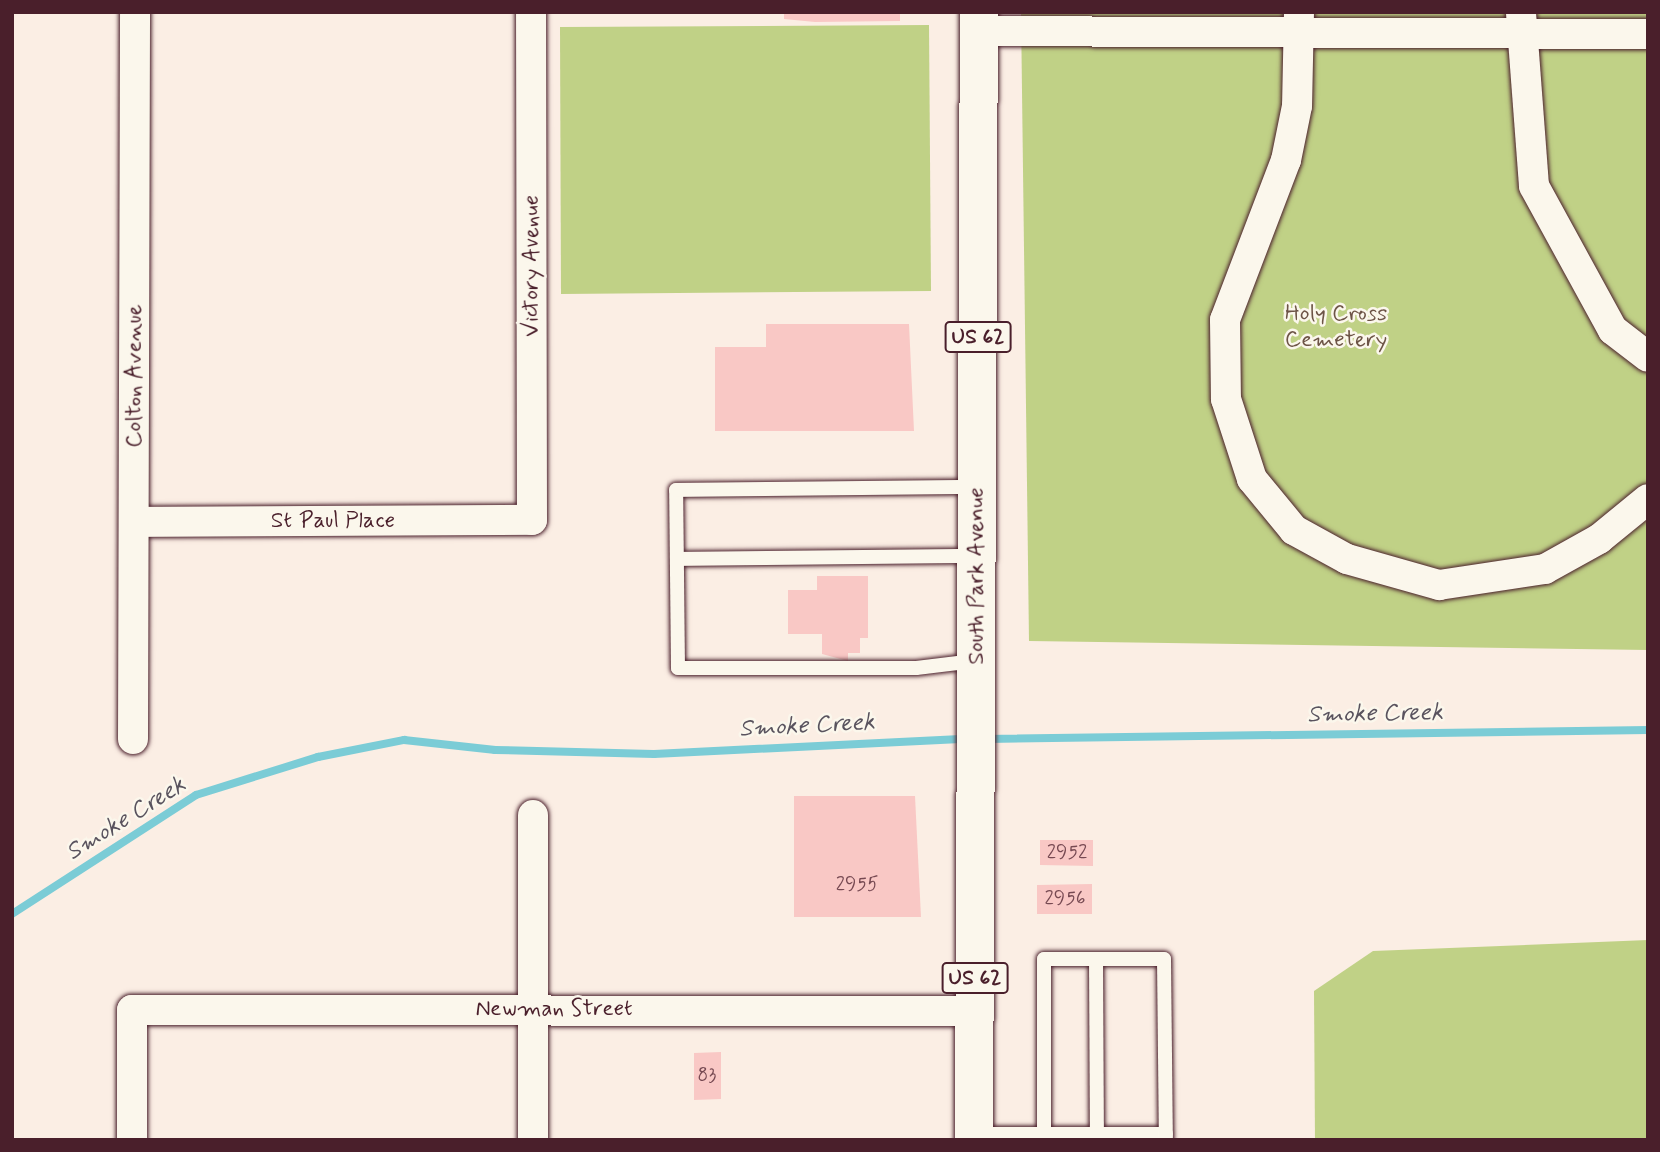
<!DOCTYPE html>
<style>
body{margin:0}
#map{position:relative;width:1660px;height:1152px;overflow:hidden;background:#fbeee4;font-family:Mynerve,sans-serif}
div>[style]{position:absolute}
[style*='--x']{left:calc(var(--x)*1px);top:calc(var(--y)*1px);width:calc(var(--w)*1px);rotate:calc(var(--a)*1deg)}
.green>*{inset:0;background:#c0d186}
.stream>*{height:8px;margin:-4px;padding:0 4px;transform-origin:4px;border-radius:4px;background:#7bccd6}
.building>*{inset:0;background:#f9c8c5}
.roads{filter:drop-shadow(0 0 2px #4a1f2b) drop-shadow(0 0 2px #4a1f2b)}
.lane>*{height:14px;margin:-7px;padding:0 7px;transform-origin:7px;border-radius:7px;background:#fbf7ec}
.street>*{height:30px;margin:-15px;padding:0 15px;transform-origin:15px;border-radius:15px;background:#fbf7ec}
.primary>*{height:38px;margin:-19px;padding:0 19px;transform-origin:19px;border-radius:19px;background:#fbf7ec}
span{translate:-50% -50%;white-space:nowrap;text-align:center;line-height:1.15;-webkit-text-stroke:5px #fbf7ec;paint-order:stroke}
.number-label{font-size:19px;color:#764952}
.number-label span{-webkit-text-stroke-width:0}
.shield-label span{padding:2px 5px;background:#fbf7ec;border:2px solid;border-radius:5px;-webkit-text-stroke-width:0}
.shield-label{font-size:21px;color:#4a1f2b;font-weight:700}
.street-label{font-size:23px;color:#4a1f2b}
.park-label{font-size:23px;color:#6d5446}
.water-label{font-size:24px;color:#59535e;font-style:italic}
.frame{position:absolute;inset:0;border:14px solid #4a1f2b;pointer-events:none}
</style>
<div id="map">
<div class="green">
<i style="clip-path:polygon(1021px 12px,1648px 12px,1648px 650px,1029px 641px)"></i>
<i style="clip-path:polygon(929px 25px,931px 291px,561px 294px,560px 27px)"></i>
<i style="clip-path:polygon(1648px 940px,1648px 1140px,1315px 1140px,1314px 991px,1373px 951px)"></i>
</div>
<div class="stream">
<i style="--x:986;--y:739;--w:662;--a:-0.78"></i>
<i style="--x:12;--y:914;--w:219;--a:-32.9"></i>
<i style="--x:196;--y:795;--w:128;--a:-17.3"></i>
<i style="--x:318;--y:757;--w:88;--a:-11.2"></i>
<i style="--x:404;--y:740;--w:92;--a:6.3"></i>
<i style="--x:495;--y:750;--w:159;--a:1.4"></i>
<i style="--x:654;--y:754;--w:312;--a:-2.8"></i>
</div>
<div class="building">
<i style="clip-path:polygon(784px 12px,900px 12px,900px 21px,815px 22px,784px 19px)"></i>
<i style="clip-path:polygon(766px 324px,909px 324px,914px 431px,715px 431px,715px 347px,766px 347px)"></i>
<i style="clip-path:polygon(817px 576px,868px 576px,868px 638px,860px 638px,860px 653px,848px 653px,848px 661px,822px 654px,822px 634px,788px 634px,788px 590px,817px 590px)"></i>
<i style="clip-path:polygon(794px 796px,915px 796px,921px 917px,794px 917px)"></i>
<i style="clip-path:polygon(1040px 840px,1093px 840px,1093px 866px,1040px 865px)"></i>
<i style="clip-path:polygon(1092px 884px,1092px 914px,1037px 914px,1037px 885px)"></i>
<i style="clip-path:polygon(721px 1052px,721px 1099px,694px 1100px,694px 1053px)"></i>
</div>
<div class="roads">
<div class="lane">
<i style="--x:677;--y:559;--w:299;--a:-0.6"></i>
<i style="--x:974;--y:661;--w:58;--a:173.1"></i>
<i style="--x:916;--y:668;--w:238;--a:180"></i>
<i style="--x:678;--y:668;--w:178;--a:-90.6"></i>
<i style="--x:676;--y:490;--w:300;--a:-0.6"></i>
<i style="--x:1096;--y:959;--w:181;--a:89.7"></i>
<i style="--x:975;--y:1134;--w:191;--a:0"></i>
<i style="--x:1044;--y:1140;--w:181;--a:-90"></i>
<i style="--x:1044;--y:959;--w:120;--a:0"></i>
<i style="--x:1164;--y:959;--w:181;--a:89.4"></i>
</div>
<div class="street">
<i style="--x:1299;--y:12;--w:94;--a:91.2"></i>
<i style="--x:1297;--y:106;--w:55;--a:101.5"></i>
<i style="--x:1286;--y:160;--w:171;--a:110.9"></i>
<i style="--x:1225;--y:320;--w:79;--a:89.3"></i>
<i style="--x:1226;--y:399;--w:84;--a:72"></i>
<i style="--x:1252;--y:479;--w:66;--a:50.5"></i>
<i style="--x:1294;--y:530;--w:60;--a:28.7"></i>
<i style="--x:1347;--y:559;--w:96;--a:15.8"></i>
<i style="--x:1439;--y:585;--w:107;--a:-8.6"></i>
<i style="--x:1545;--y:569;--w:62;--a:-29.1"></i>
<i style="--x:1599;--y:539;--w:63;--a:-39.2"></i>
<i style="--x:1521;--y:13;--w:173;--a:85.7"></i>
<i style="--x:1534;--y:186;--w:164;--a:61.3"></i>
<i style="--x:1613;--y:330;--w:44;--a:37.6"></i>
<i style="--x:980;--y:31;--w:668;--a:0.26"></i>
<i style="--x:134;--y:522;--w:398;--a:-0.3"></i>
<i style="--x:532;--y:520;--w:508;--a:-90.11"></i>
<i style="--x:133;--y:739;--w:727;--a:-89.84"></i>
<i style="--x:533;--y:815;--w:325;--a:90"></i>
<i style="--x:132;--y:1140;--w:130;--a:-90"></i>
<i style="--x:132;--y:1010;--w:843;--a:0.07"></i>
</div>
<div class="primary">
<i style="--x:974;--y:1140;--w:1128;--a:-89.75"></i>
</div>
</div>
<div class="number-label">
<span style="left:1067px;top:853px">2952</span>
<span style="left:857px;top:885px">2955</span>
<span style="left:1065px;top:899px">2956</span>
<span style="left:707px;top:1076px">83</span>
</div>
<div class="shield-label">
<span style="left:978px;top:337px">US 62</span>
<span style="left:975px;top:978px">US 62</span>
</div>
<div class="street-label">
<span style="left:532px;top:266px;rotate:-90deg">Victory Avenue</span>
<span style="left:135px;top:376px;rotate:-90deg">Colton Avenue</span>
<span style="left:333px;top:521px">St Paul Place</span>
<span style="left:977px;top:576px;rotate:-90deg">South Park Avenue</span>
<span style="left:554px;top:1009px">Newman Street</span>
</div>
<div class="park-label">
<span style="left:1336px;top:327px">Holy Cross<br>Cemetery</span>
</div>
<div class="water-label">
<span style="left:1375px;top:714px;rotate:-1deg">Smoke Creek</span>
<span style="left:807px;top:726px;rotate:-3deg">Smoke Creek</span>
<span style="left:126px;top:819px;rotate:-32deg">Smoke Creek</span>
</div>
<div class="frame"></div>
</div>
